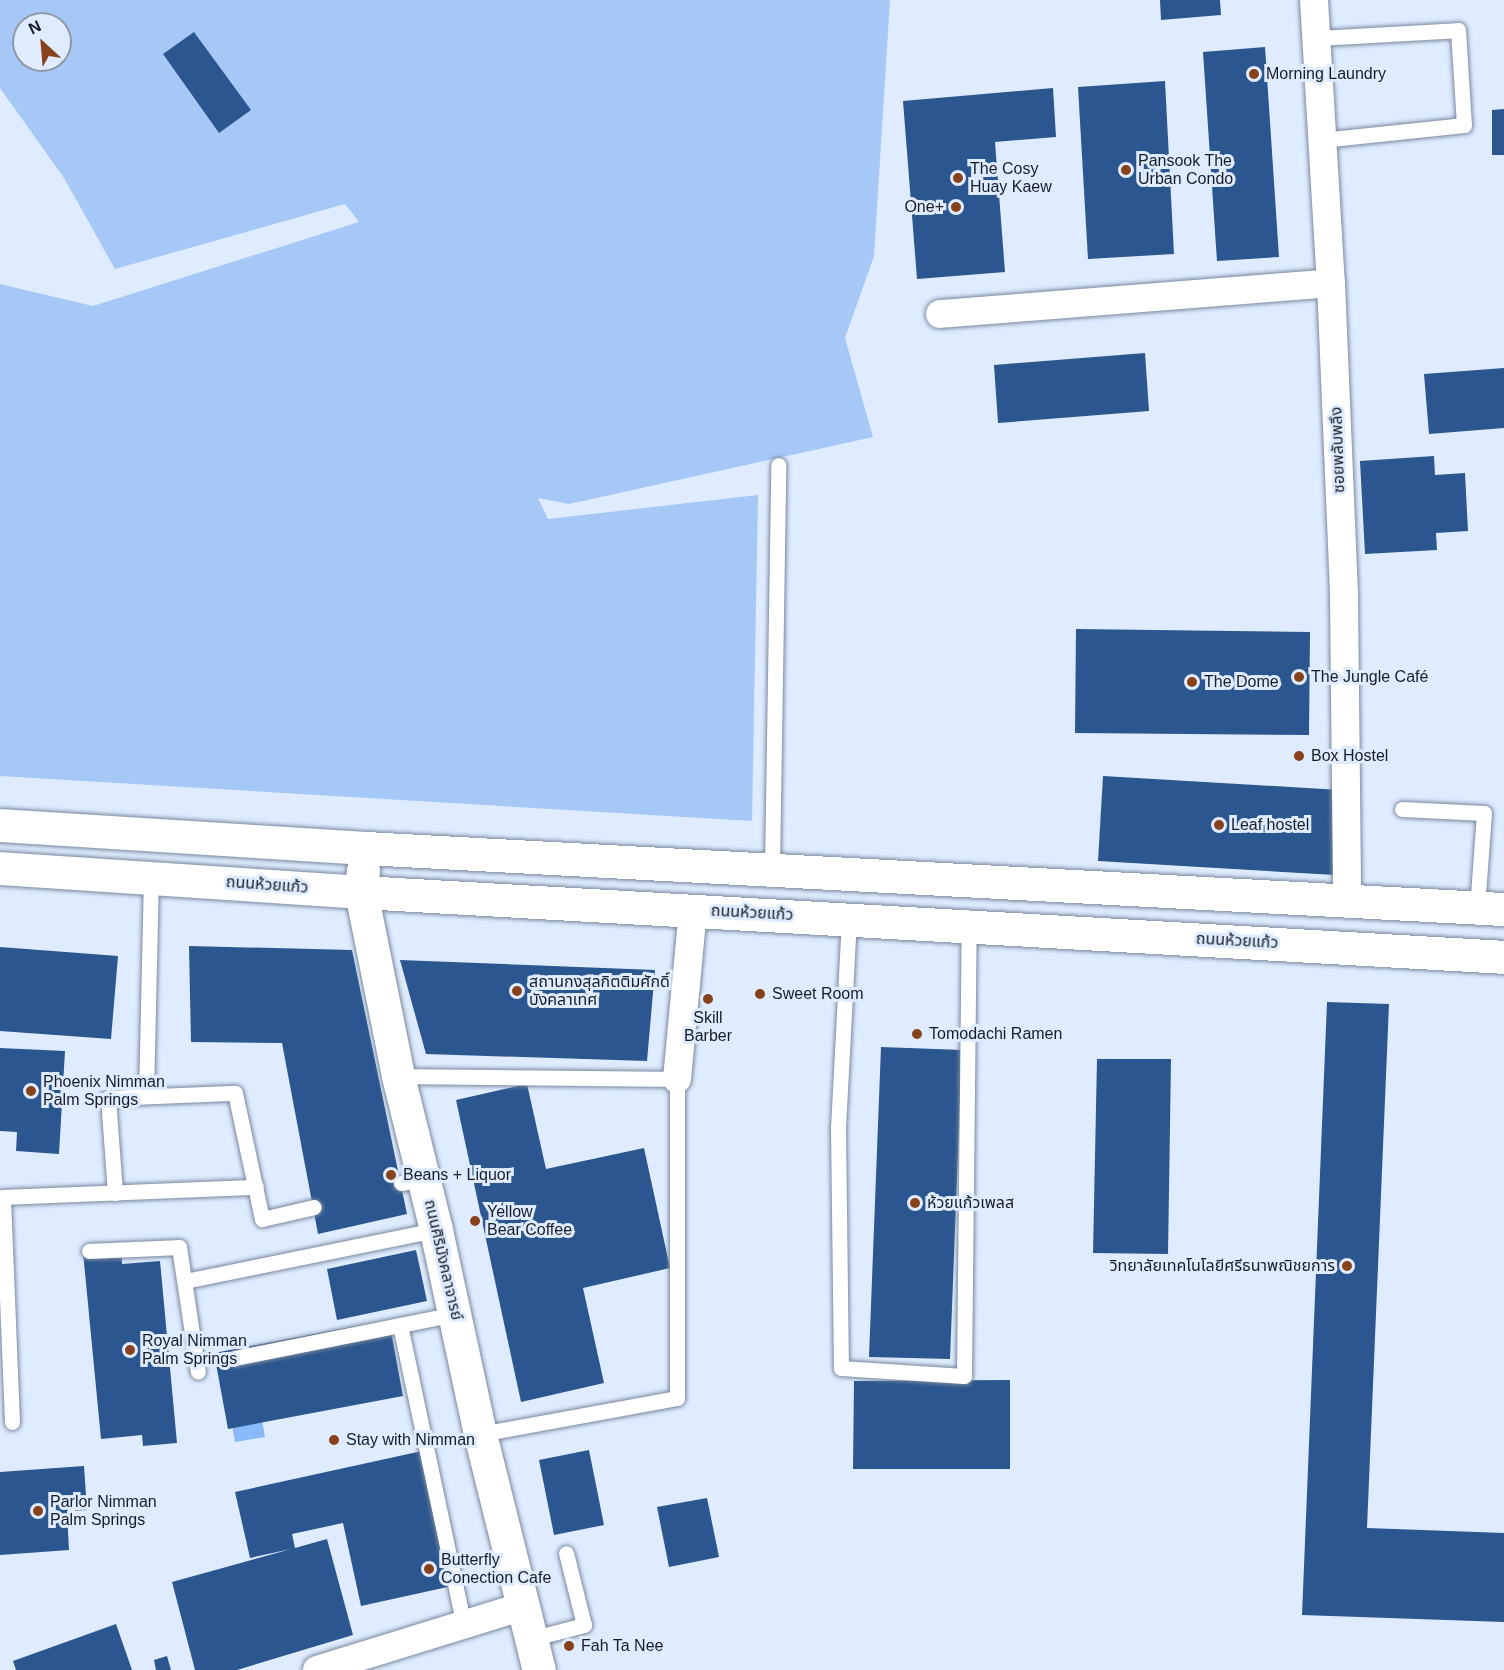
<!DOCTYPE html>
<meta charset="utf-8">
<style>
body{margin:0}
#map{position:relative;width:1504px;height:1670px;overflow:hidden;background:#dfecff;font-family:Helvetica,"Noto Sans Thai",sans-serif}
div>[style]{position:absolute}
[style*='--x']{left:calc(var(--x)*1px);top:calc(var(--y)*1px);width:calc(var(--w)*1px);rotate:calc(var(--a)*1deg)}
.green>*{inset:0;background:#a6c8f7}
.water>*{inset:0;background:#8ab9f9}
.building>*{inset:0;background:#2b568f}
.roads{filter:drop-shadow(0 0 2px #79889d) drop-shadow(0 0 2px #79889d)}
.lane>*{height:15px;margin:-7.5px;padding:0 7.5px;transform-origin:7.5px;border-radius:7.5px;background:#fff}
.street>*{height:28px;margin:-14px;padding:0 14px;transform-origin:14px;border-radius:14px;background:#fff}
.secondary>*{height:33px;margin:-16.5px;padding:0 16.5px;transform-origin:16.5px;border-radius:16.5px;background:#fff}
.dots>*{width:16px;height:16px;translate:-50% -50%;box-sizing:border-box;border:3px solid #dfecff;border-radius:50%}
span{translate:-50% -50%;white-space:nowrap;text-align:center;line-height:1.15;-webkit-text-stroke:6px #dfecff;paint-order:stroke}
.poi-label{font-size:16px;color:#171d26}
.left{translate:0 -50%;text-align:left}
.right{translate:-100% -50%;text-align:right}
.street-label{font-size:16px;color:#171d26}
.north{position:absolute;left:12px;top:12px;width:60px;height:60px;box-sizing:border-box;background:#dfecff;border:2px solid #8f99a8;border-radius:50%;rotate:334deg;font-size:16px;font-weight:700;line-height:24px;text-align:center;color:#171d26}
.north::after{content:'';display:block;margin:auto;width:21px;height:27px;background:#87421c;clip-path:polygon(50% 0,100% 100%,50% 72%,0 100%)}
</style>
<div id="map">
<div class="green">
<i style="clip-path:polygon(evenodd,0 0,890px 0,874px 256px,845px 338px,873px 437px,569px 504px,538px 498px,548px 519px,758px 495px,752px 821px,0 776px,0 284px,93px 306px,359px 222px,345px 204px,115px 269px,64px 178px,0 88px,0 0,24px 24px,60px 24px,60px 60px,24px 60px,24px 24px)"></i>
</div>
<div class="water">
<i style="clip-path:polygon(252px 1363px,265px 1437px,235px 1442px,222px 1368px)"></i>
</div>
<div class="building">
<i style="clip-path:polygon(1160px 0,1220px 0,1221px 15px,1161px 20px)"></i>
<i style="clip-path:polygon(194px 32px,251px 110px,219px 133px,163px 54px)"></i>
<i style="clip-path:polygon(1265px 47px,1279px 257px,1217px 261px,1203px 52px)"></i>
<i style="clip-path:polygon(1165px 81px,1174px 254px,1088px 259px,1078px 87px)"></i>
<i style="clip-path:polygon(1053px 88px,1056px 137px,995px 142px,1005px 272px,917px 279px,903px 101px)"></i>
<i style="clip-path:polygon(1504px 109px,1504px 155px,1492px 155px,1492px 110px)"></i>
<i style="clip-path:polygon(1145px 353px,1149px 411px,998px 423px,994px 365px)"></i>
<i style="clip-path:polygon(1504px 368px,1504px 428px,1429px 434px,1424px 374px)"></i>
<i style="clip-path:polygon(1434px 456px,1435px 475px,1465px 473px,1468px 531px,1436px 533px,1437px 550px,1365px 554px,1360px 461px)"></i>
<i style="clip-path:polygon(1076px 629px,1310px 632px,1309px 735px,1075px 733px)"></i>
<i style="clip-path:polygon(1103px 776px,1340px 790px,1335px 875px,1098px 861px)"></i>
<i style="clip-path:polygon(189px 946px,352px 950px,407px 1214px,318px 1234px,282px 1043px,191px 1042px)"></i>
<i style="clip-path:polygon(0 947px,118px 956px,111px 1039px,0 1031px)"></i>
<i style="clip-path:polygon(400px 960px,655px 970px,647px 1061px,426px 1054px)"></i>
<i style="clip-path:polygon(1327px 1002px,1389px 1004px,1367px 1528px,1504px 1533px,1504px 1622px,1302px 1615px)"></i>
<i style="clip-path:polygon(881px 1047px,962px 1050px,950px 1359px,869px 1357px)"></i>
<i style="clip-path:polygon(0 1048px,65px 1051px,59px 1154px,16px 1151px,17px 1132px,0 1131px)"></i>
<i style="clip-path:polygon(1097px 1059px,1171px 1059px,1168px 1254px,1093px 1253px)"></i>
<i style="clip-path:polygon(527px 1084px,546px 1169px,644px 1148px,670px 1268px,583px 1288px,604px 1383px,521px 1402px,456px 1100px)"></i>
<i style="clip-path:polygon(121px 1249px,122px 1264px,160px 1261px,177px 1443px,143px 1446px,142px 1435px,101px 1439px,83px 1252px)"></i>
<i style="clip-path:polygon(416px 1250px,427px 1301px,337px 1320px,327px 1269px)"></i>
<i style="clip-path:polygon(389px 1320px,403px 1396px,228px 1429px,214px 1353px)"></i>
<i style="clip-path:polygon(1010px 1380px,1010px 1469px,853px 1469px,854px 1381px)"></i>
<i style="clip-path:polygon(589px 1450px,604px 1525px,554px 1535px,539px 1460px)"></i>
<i style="clip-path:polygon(422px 1451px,452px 1586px,361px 1606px,343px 1523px,292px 1534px,295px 1548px,327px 1539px,353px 1635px,237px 1670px,195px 1670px,172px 1582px,291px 1549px,250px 1558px,235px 1492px)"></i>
<i style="clip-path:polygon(84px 1466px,87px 1510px,67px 1511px,69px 1550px,0 1555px,0 1472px)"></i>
<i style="clip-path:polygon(707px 1498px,719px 1557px,669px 1567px,657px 1507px)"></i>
<i style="clip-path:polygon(116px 1624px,132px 1670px,16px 1670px,13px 1661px)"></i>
<i style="clip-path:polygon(167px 1656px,171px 1670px,156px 1670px,154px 1660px)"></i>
</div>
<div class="roads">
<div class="lane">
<i style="--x:1317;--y:38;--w:141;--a:-3.2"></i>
<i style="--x:1458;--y:30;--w:95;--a:86.4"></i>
<i style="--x:1464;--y:125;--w:143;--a:174"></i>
<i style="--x:1402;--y:809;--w:82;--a:2.8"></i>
<i style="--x:1484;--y:813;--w:95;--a:94.2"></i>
<i style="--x:772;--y:869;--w:404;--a:-89.1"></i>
<i style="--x:849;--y:918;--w:209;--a:93"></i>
<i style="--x:838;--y:1127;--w:241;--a:89.3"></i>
<i style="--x:841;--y:1368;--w:123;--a:3.7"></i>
<i style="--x:964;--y:1376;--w:451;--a:-89.4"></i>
<i style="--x:398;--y:1076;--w:279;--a:0.6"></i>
<i style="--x:677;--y:1079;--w:319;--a:90"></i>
<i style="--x:677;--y:1398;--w:200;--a:169.6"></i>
<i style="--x:146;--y:1096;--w:218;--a:-88.7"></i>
<i style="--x:401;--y:1183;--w:22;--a:-10"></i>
<i style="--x:115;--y:1193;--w:95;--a:-94.2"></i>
<i style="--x:108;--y:1098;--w:127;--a:-2.3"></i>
<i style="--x:235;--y:1093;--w:129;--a:77.9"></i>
<i style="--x:262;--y:1219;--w:53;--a:-13"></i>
<i style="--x:89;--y:1251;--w:90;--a:-2.5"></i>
<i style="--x:179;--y:1247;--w:126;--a:81.4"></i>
<i style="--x:185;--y:1281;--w:256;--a:-11.5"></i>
<i style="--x:400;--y:1325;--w:307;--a:78"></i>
<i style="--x:235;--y:1358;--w:224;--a:-11.3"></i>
<i style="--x:12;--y:1422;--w:225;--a:-92.3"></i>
<i style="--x:3;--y:1197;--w:253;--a:-2.3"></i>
<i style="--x:530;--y:1639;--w:56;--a:-14.5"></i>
<i style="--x:584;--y:1625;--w:74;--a:-104"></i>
</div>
<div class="street">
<i style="--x:1314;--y:0;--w:284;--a:86.6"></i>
<i style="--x:1331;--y:283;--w:314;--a:87.6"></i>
<i style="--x:1344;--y:597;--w:303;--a:89.4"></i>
<i style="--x:940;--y:314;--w:392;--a:-4.5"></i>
<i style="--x:677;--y:1079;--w:170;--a:-84.6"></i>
<i style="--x:317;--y:1670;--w:214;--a:-17.2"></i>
</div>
<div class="secondary">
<i style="--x:0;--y:825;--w:366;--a:3.6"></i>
<i style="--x:365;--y:848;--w:1141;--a:3.07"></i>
<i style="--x:0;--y:868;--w:362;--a:3.8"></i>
<i style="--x:361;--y:892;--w:1145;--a:3.25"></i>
<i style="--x:363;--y:870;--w:22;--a:95"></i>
<i style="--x:361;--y:892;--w:188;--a:78.6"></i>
<i style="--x:398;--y:1076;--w:159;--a:76.1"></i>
<i style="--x:436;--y:1230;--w:209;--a:77.8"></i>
<i style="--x:480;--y:1434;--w:243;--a:76"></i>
</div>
</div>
<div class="dots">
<i style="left:1254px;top:74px;background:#87421c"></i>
<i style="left:1126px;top:170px;background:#87421c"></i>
<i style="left:958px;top:178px;background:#87421c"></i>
<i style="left:956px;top:207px;background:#87421c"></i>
<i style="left:1299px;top:677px;background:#87421c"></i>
<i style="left:1192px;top:682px;background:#87421c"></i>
<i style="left:1299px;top:756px;background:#87421c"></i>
<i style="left:1219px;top:825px;background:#87421c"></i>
<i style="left:517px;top:991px;background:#87421c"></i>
<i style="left:760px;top:994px;background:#87421c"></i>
<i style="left:708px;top:999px;background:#87421c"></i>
<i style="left:917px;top:1034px;background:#87421c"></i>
<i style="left:31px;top:1091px;background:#87421c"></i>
<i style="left:391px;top:1175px;background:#87421c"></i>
<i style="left:915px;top:1203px;background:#87421c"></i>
<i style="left:475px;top:1221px;background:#87421c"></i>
<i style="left:1347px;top:1266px;background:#87421c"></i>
<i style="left:130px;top:1350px;background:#87421c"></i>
<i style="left:334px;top:1440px;background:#87421c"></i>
<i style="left:38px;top:1511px;background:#87421c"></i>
<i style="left:429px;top:1569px;background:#87421c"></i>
<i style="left:569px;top:1646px;background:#87421c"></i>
</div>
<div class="poi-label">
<span class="left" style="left:1266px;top:74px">Morning Laundry</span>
<span class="left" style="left:1138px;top:170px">Pansook The<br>Urban Condo</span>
<span class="left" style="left:970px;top:178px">The Cosy<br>Huay Kaew</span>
<span class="right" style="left:944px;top:207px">One+</span>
<span class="left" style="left:1311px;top:677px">The Jungle Café</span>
<span class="left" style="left:1204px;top:682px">The Dome</span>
<span class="left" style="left:1311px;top:756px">Box Hostel</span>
<span class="left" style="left:1231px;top:825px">Leaf hostel</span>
<span class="left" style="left:529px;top:991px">สถานกงสุลกิตติมศักดิ์<br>บังคลาเทศ</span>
<span class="left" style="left:772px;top:994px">Sweet Room</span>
<span style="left:708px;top:1027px">Skill<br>Barber</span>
<span class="left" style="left:929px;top:1034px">Tomodachi Ramen</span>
<span class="left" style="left:43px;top:1091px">Phoenix Nimman<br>Palm Springs</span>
<span class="left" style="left:403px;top:1175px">Beans + Liquor</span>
<span class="left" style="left:927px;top:1203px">ห้วยแก้วเพลส</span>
<span class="left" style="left:487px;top:1221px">Yellow<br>Bear Coffee</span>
<span class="right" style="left:1335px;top:1266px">วิทยาลัยเทคโนโลยีศรีธนาพณิชยการ</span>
<span class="left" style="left:142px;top:1350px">Royal Nimman<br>Palm Springs</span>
<span class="left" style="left:346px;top:1440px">Stay with Nimman</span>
<span class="left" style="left:50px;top:1511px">Parlor Nimman<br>Palm Springs</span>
<span class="left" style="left:441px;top:1569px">Butterfly<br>Conection Cafe</span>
<span class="left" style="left:581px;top:1646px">Fah Ta Nee</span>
</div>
<div class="street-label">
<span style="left:1338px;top:450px;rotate:-92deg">ซอยพลับพลึง</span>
<span style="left:267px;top:885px;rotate:4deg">ถนนห้วยแก้ว</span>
<span style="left:752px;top:913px;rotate:3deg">ถนนห้วยแก้ว</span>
<span style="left:1237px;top:941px;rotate:3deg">ถนนห้วยแก้ว</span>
<span style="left:443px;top:1260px;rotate:77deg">ถนนศิริมังคลาจารย์</span>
</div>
<div class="north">N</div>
</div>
